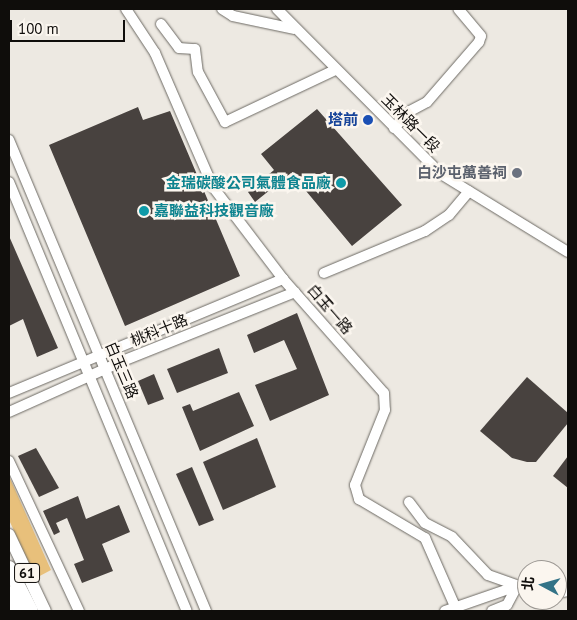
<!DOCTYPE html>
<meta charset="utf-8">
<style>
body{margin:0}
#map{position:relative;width:577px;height:620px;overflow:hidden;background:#ede9e2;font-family:"PT Sans","Noto Sans TC",sans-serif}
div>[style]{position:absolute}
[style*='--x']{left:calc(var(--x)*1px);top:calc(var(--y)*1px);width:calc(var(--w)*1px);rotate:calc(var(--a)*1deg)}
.green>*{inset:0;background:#e8c07b}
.building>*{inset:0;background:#48423f}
.roads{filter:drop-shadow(0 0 1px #6c6963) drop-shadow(0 0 1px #6c6963)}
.minor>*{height:10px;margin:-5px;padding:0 5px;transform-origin:5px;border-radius:5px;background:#fff}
.major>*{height:12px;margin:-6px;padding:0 6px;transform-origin:6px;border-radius:6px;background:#fff}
.highway>*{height:14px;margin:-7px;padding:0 7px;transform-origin:7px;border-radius:7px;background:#fff}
.dots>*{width:14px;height:14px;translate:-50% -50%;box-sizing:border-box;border:2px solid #fbf6ef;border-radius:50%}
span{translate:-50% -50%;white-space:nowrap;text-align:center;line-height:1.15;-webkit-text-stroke:5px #fbf6ef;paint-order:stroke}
.shield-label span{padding:1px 4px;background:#fbf6ef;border:1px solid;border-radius:4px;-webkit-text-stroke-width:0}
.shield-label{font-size:14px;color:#0f0d0b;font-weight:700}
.transit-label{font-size:15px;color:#164399;font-weight:700}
.right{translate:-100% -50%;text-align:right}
.street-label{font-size:15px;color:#0f0d0b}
.worship-label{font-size:15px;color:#5b616d;font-weight:700}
.culture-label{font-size:15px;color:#0d838f;font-weight:700}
.left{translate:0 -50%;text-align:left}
.frame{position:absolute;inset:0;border:10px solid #0f0d0b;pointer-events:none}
.north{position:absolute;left:517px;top:560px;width:50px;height:50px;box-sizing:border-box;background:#fbf6ef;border:1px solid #9d9994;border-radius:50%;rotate:276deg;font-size:14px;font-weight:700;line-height:20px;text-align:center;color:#0f0d0b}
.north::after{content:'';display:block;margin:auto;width:18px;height:22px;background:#337387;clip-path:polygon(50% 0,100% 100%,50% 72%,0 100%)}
.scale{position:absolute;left:10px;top:20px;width:115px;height:22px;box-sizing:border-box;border:2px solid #0f0d0b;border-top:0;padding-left:6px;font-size:15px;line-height:18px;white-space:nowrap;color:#0f0d0b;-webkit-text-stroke:4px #fbf6ef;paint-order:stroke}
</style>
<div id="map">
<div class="green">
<i style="clip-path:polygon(9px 476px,51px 570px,36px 578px,9px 520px)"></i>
</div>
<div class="building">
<i style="clip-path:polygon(138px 107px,143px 120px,170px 111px,240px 276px,125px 326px,49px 145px)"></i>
<i style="clip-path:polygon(317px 109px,402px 205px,352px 246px,291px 173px,255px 202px,248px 192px,274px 170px,261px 154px)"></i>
<i style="clip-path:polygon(9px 236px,58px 348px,37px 357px,23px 319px,9px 326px)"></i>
<i style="clip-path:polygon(297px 313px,329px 395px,270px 421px,255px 385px,297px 369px,284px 340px,254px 353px,247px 335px)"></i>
<i style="clip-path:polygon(219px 348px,228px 373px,177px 393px,167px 369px)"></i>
<i style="clip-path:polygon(154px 374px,164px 399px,148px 405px,138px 381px)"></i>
<i style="clip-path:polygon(527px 377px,568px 413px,568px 423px,536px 462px,527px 462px,512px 458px,480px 431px)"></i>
<i style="clip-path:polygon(239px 392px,254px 426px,200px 451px,182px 407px,190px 404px,193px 411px)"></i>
<i style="clip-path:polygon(257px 438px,276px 487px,223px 510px,203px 462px)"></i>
<i style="clip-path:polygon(36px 448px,59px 488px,39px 497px,18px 456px)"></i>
<i style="clip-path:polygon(568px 456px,568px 488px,553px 476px)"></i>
<i style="clip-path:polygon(192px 467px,214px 520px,199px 526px,176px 474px)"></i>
<i style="clip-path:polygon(78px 496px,86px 519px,119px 505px,130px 532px,102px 544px,113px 571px,82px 583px,74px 564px,84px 560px,67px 518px,56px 523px,60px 532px,54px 535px,43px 511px)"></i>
</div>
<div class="roads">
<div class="minor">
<i style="--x:126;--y:9;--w:53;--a:56.6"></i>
<i style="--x:155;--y:53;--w:146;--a:66.6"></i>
<i style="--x:213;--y:187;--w:116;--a:52.7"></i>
<i style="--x:283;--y:279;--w:152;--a:48.5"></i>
<i style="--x:384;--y:393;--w:17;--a:87"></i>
<i style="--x:385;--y:410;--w:81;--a:111.8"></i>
<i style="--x:355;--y:485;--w:15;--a:74"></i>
<i style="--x:359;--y:499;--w:77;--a:30.6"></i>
<i style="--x:425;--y:538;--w:80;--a:66.3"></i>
<i style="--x:222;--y:9;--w:13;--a:32"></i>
<i style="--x:233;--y:16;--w:62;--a:12"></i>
<i style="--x:277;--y:9;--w:233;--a:45.2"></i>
<i style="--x:441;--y:174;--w:149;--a:31.6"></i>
<i style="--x:161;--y:24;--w:30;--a:53"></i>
<i style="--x:179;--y:48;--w:16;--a:4"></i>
<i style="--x:195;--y:49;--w:23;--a:83"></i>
<i style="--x:198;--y:72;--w:57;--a:61.6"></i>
<i style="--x:225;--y:122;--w:122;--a:-25.3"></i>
<i style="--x:394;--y:128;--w:23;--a:-47"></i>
<i style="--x:410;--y:111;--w:19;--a:-28"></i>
<i style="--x:427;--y:102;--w:79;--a:-49.1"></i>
<i style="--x:479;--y:42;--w:6;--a:-72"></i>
<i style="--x:481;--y:36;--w:35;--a:-130"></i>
<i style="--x:9;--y:140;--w:511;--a:67.3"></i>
<i style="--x:9;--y:182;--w:464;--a:67.5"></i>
<i style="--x:324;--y:273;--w:109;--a:-22.6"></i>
<i style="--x:425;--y:231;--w:29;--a:-34"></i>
<i style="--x:449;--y:215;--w:31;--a:-50"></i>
<i style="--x:9;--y:393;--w:297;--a:-22.6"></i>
<i style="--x:9;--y:412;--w:127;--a:-24.1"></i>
<i style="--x:125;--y:360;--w:183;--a:-21.8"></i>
<i style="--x:9;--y:461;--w:166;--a:65"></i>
<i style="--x:409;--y:502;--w:26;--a:53"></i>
<i style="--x:425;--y:523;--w:30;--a:27"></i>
<i style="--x:452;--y:537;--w:52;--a:46.5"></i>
<i style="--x:488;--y:575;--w:41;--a:19.7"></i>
<i style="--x:557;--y:593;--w:11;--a:-10"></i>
<i style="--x:445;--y:611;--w:76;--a:-19.1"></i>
<i style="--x:492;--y:611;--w:16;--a:-22"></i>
<i style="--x:507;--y:605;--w:21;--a:-62"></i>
</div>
<div class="major">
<i style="--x:9;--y:535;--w:84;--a:64.7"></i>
</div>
<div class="highway">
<i style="--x:9;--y:568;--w:48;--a:62.9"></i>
<i style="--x:9;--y:593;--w:20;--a:63"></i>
</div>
</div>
<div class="dots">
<i style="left:368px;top:120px;background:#1a4fb4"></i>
<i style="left:517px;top:173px;background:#6b7280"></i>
<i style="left:341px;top:183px;background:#0f9aa8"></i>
<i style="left:144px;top:211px;background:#0f9aa8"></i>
</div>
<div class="shield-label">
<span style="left:27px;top:573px">61</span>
</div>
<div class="transit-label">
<span class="right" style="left:358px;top:120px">塔前</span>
</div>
<div class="street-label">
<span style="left:411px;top:123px;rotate:45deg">玉林路一段</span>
<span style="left:330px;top:309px;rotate:49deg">白玉一路</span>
<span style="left:159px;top:330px;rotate:-22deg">桃科十路</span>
<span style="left:122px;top:370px;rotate:67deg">白玉三路</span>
</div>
<div class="worship-label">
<span class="right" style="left:507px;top:173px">白沙屯萬善祠</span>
</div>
<div class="culture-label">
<span class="right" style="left:331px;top:183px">金瑞碳酸公司氣體食品廠</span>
<span class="left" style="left:154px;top:211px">嘉聯益科技觀音廠</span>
</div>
<div class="frame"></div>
<div class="north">北</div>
<div class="scale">100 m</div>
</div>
